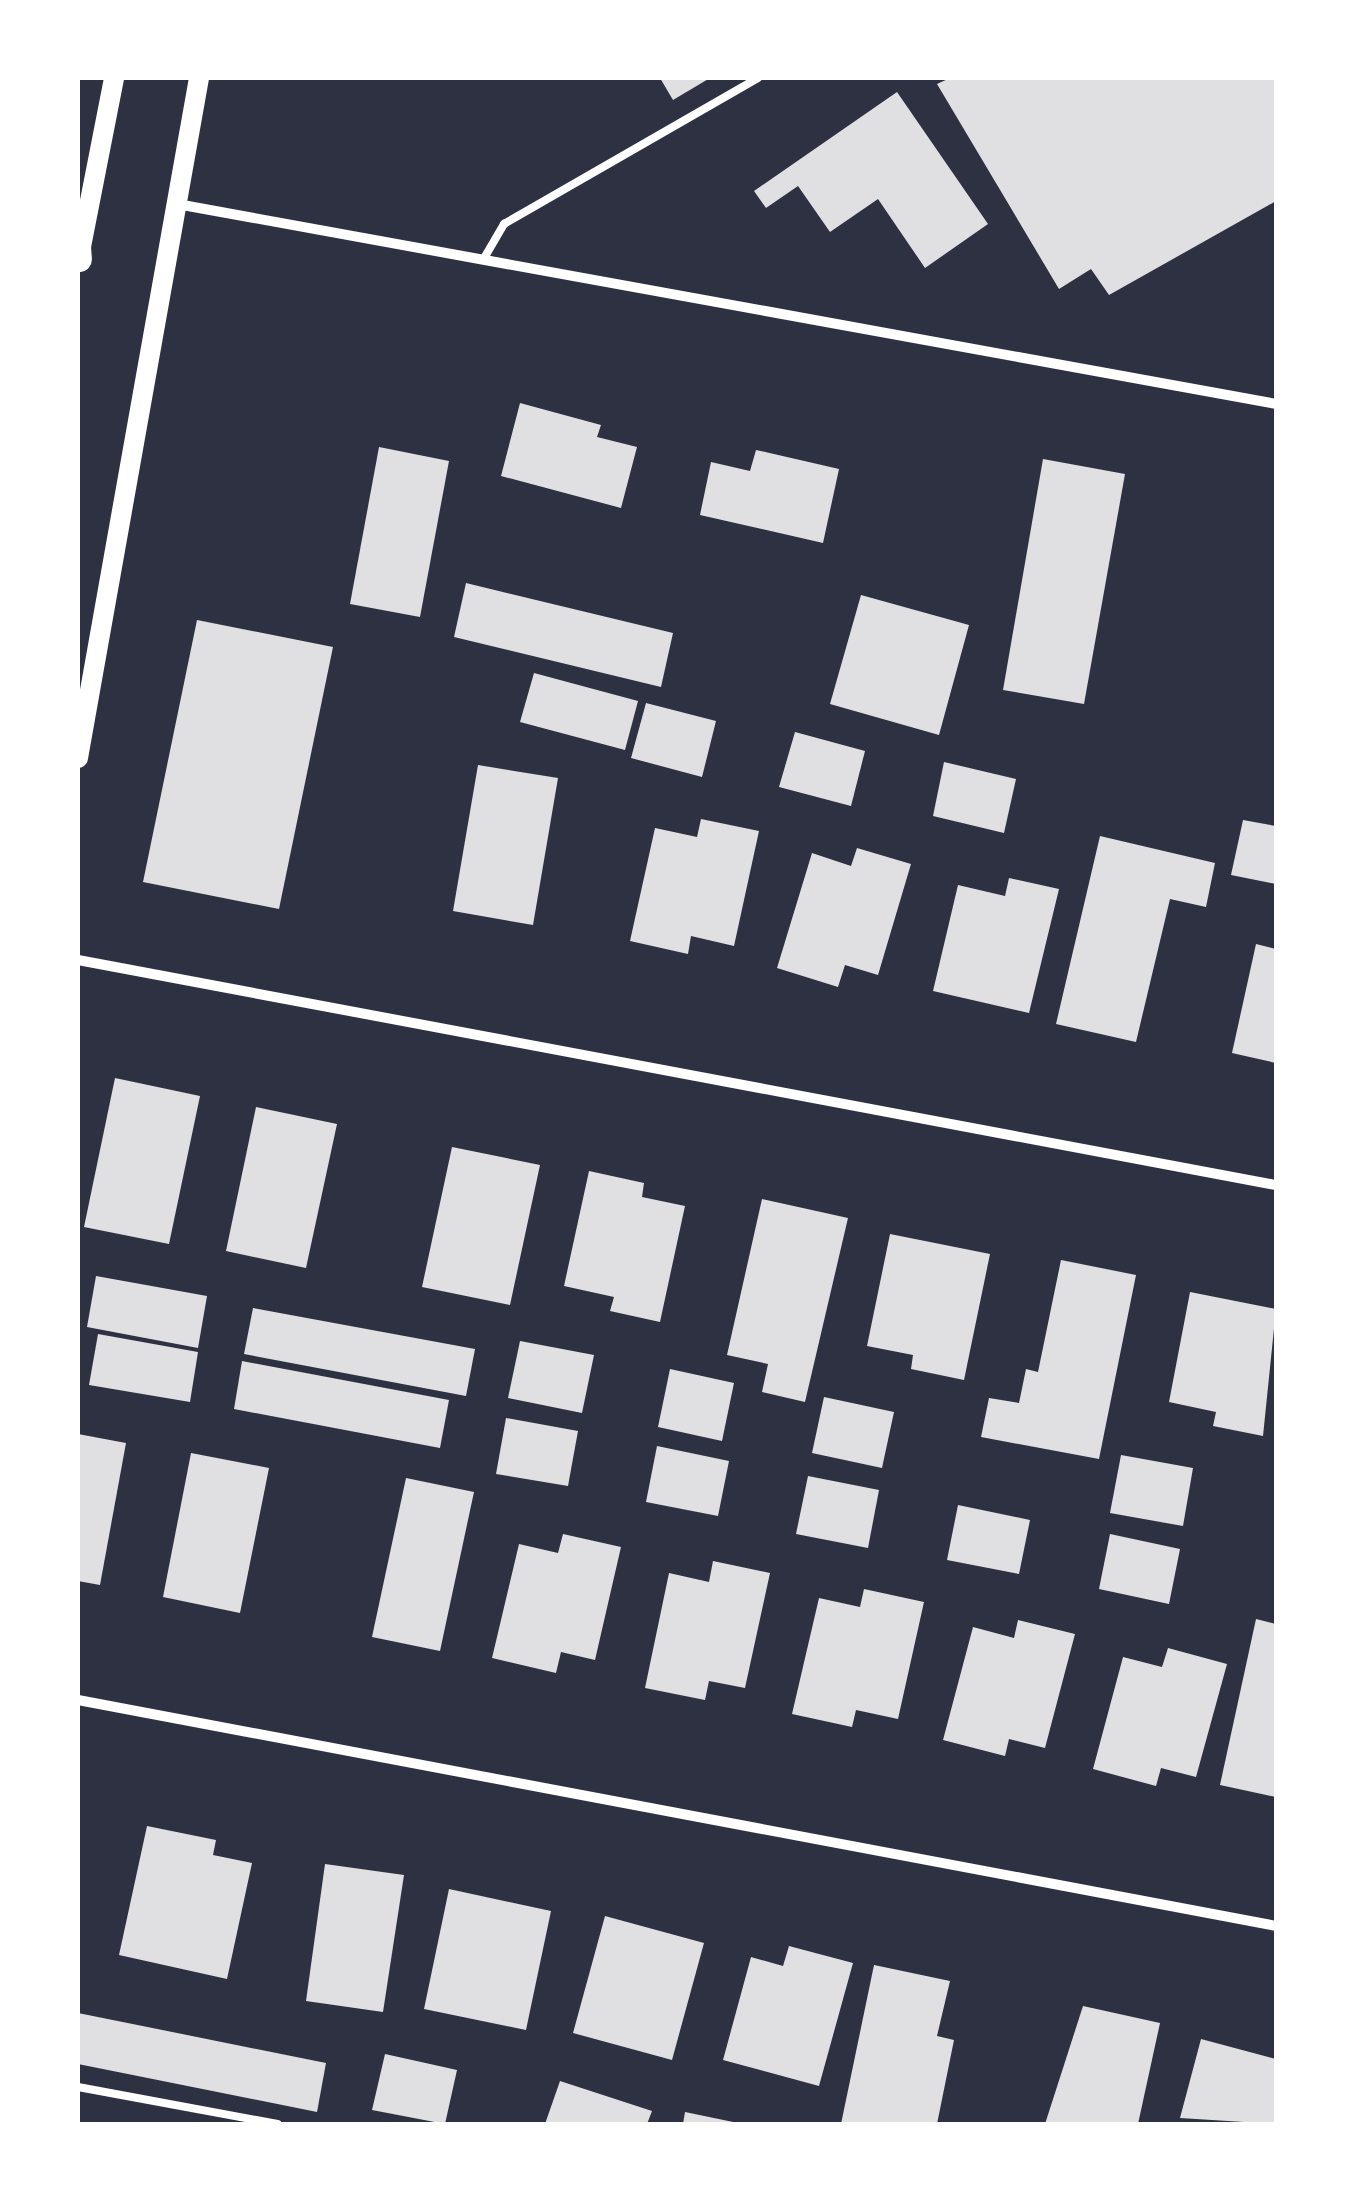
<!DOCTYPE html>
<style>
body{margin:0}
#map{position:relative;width:1354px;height:2202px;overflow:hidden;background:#2d3142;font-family:"DM Sans",sans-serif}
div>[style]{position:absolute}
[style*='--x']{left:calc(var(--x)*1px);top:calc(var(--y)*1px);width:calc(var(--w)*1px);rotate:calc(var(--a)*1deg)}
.building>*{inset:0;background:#e0e0e3}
.service>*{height:8px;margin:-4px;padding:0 4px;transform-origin:4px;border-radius:4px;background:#fff}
.minor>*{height:10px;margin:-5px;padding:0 5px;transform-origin:5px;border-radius:5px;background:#fff}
.secondary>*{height:20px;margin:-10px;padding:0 10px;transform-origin:10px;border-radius:10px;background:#fff}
.primary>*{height:25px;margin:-12.5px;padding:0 12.5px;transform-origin:12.5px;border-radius:12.5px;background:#fff}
span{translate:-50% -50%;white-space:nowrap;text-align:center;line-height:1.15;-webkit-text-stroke:8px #fff;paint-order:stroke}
.frame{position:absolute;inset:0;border:80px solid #fff;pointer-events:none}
</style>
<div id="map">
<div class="building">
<i style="clip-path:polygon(660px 78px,710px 78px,673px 100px)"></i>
<i style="clip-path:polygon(950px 78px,1276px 78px,1276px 201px,1109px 295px,1091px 269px,1059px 289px,937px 84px)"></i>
<i style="clip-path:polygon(897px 92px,988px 224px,925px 268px,878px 199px,830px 232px,798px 186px,766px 208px,754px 191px)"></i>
<i style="clip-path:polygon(520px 403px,601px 425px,597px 437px,637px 447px,621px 508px,501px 476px)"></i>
<i style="clip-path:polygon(379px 447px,449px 461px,420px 617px,350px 604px)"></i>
<i style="clip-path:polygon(756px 450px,839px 469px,823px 543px,700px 515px,711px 462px,750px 471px)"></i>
<i style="clip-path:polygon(1043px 459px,1125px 474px,1084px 704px,1003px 690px)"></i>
<i style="clip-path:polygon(466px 583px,673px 633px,661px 687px,454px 637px)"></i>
<i style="clip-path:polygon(861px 595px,969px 625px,939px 735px,830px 704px)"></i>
<i style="clip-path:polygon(197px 620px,333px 647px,279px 909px,143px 882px)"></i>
<i style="clip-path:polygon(534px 673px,638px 701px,625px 750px,520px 722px)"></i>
<i style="clip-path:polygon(646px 703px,716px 721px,702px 777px,631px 758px)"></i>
<i style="clip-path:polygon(795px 732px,865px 751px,851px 806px,779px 787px)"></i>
<i style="clip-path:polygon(944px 762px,1016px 779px,1004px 833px,933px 816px)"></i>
<i style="clip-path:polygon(478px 765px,558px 778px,533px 925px,453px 911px)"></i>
<i style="clip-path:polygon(701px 819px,759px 831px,734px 946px,691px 936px,688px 954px,630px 941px,655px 828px,697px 837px)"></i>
<i style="clip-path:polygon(1243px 820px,1276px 826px,1276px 884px,1231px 875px)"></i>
<i style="clip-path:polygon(1100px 836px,1215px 863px,1206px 907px,1170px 899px,1136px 1042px,1056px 1024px)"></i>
<i style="clip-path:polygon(857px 848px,911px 864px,878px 975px,845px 965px,838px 987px,777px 968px,812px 853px,851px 866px)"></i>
<i style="clip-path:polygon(1009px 878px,1059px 889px,1029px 1013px,933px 991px,958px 885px,1005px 896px)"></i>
<i style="clip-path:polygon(1256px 944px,1276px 949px,1276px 1063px,1232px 1053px)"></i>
<i style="clip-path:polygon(115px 1078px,200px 1096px,169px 1244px,84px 1227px)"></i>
<i style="clip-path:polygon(256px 1107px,337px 1124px,306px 1268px,226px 1251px)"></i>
<i style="clip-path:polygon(452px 1147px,540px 1165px,510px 1305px,422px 1287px)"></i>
<i style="clip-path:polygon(589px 1171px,644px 1183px,642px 1197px,685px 1206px,660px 1322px,610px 1311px,614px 1297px,564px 1286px)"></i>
<i style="clip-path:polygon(762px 1199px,848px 1218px,805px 1402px,762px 1392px,768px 1364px,727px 1355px)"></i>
<i style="clip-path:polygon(890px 1234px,990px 1254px,964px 1380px,911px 1369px,913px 1355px,867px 1346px)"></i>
<i style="clip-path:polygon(1061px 1260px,1136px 1275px,1099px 1459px,981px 1437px,989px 1398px,1019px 1403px,1026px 1369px,1038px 1372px)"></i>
<i style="clip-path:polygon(96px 1276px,207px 1296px,198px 1348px,87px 1327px)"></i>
<i style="clip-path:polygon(1190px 1292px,1276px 1309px,1263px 1436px,1213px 1426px,1216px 1412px,1169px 1402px)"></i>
<i style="clip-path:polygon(253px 1308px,475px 1349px,466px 1396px,244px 1354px)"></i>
<i style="clip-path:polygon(98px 1334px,198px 1352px,190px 1402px,89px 1385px)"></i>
<i style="clip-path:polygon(520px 1341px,594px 1355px,582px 1413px,508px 1398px)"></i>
<i style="clip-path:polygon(242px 1361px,449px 1400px,440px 1448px,234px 1409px)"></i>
<i style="clip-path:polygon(670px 1369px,734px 1383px,722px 1441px,658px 1427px)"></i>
<i style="clip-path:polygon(824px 1397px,894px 1412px,882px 1468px,812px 1453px)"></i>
<i style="clip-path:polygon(506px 1418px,578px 1431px,568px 1486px,496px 1474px)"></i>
<i style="clip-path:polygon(78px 1434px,126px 1443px,100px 1585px,78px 1581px)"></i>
<i style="clip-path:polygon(657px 1446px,729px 1461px,718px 1516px,646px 1502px)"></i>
<i style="clip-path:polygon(191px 1453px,269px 1468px,240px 1613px,163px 1597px)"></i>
<i style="clip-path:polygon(1121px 1455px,1193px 1468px,1183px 1526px,1110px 1513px)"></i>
<i style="clip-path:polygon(808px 1476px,879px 1490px,868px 1548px,796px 1534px)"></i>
<i style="clip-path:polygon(406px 1478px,474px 1492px,440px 1651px,372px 1637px)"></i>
<i style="clip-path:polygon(958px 1505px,1030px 1520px,1019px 1574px,947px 1560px)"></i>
<i style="clip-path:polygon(563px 1534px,621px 1547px,595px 1660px,561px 1652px,556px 1673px,492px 1658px,519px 1544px,558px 1553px)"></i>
<i style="clip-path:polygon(1110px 1534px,1180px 1549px,1169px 1604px,1099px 1589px)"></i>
<i style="clip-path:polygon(713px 1561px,770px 1573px,745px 1688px,709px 1681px,705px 1700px,645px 1688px,669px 1573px,709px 1582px)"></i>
<i style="clip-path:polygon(864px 1589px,924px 1602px,898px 1719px,856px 1710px,852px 1727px,792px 1714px,819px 1598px,860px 1607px)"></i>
<i style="clip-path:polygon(1256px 1619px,1276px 1624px,1276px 1797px,1220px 1785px)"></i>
<i style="clip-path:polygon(1018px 1620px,1075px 1634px,1045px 1748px,1009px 1739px,1005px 1756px,943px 1740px,973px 1627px,1014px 1638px)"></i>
<i style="clip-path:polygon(1168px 1648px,1227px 1664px,1196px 1777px,1161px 1768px,1156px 1786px,1093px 1769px,1123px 1657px,1162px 1667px)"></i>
<i style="clip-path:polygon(147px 1826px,216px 1840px,213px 1855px,252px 1863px,227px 1979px,119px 1955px)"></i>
<i style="clip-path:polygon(325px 1864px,404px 1875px,383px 2012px,306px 2001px)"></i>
<i style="clip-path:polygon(449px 1889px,551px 1911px,526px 2030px,424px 2009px)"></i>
<i style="clip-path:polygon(605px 1916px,704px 1943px,672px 2060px,573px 2033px)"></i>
<i style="clip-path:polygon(789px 1946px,853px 1963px,819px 2086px,723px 2060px,751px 1957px,783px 1966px)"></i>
<i style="clip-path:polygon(874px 1965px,950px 1981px,937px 2036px,954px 2040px,937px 2124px,841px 2124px)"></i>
<i style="clip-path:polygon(1083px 2006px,1160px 2023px,1138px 2124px,1045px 2124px)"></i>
<i style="clip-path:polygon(78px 2013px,326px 2063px,317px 2112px,78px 2064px)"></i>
<i style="clip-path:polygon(1201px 2039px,1276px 2059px,1276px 2124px,1180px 2118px)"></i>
<i style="clip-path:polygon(385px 2054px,457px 2070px,445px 2124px,372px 2110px)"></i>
<i style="clip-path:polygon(560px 2081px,652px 2111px,647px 2124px,545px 2124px)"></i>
<i style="clip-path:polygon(685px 2112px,738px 2123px,738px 2124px,683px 2124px)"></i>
</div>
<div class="service">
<i style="--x:483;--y:260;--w:42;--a:-59.7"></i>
<i style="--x:504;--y:224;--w:293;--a:-29.9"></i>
<i style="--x:78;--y:2087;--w:203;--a:10.5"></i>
</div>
<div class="minor">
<i style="--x:177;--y:204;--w:1117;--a:10.31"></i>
<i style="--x:78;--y:960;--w:1219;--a:10.64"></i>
<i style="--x:78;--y:1700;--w:1219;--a:10.68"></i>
</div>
<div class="secondary">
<i style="--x:78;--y:262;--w:187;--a:-78.9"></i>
<i style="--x:78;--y:758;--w:691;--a:-79.91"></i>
</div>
<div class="primary">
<i style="--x:78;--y:246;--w:13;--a:86"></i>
</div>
<div class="frame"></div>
</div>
